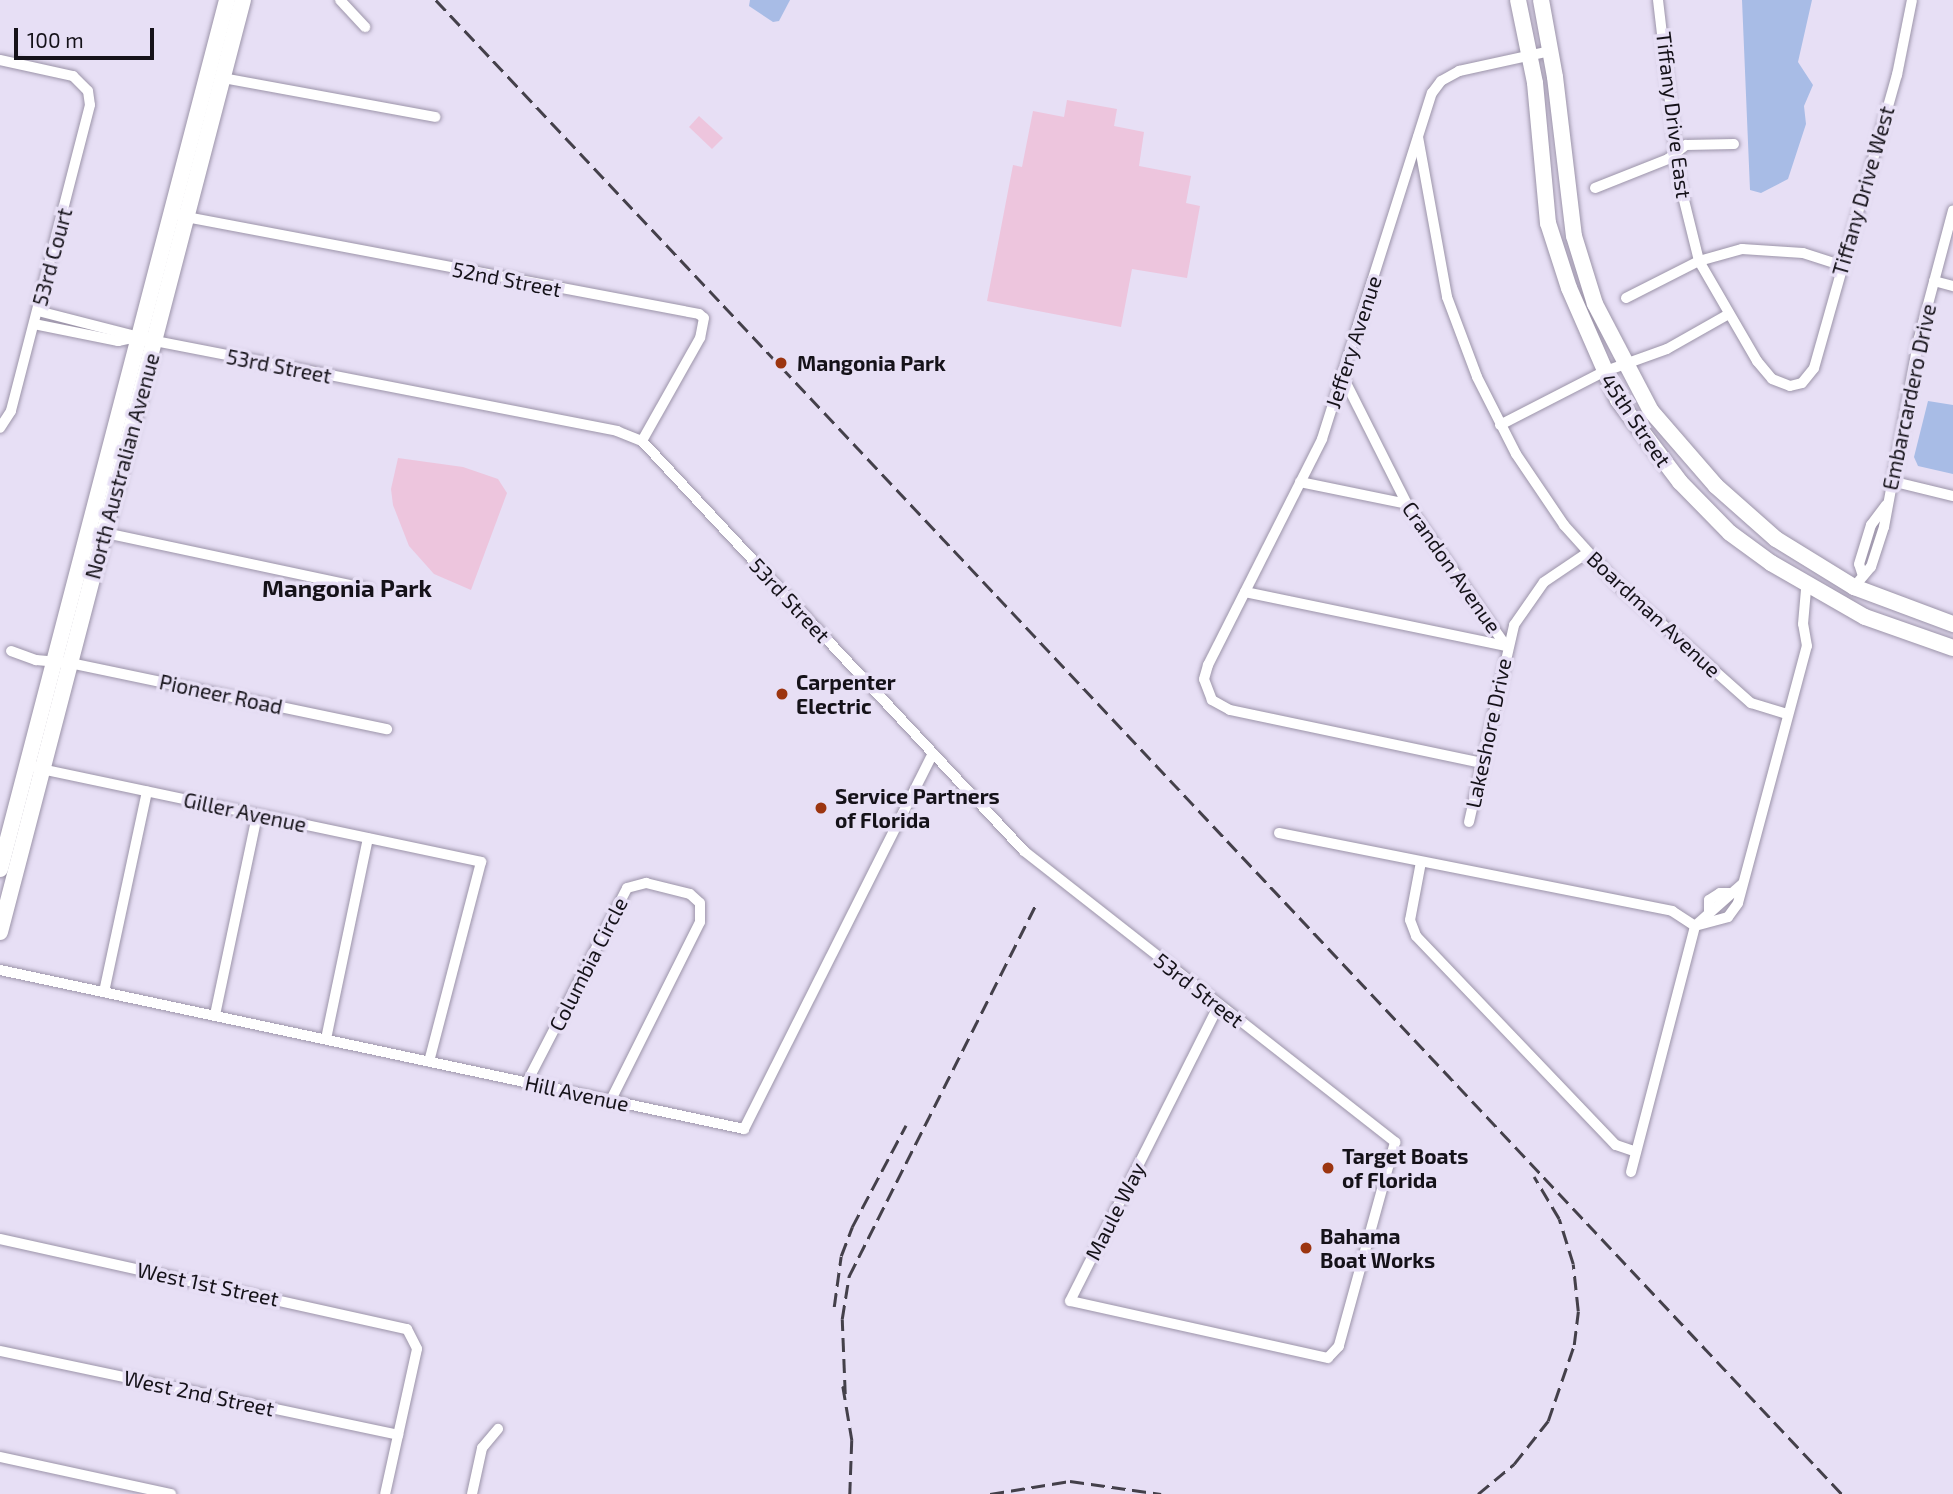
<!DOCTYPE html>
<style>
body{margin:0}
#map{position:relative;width:1953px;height:1494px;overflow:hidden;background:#e7dff5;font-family:"Exo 2",sans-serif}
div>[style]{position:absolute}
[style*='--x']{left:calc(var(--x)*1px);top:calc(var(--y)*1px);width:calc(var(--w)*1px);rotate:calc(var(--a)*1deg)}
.green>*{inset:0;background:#edc5dd}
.water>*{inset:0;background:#a8bce6}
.roads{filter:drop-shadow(0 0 2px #9c94a9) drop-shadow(0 0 2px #9c94a9)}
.minor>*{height:10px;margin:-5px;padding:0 5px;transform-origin:5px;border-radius:5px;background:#fff}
.secondary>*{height:16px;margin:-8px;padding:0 8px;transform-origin:8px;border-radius:8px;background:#fff}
.rail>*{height:2.5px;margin-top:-1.25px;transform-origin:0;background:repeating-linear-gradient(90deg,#44404a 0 14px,transparent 0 21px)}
.dots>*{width:19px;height:19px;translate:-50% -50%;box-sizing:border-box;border:4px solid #e7dff5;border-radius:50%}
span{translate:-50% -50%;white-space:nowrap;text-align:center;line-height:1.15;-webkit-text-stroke:7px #e7dff5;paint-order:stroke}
.street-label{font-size:21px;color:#151219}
.poi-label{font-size:21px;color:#151219;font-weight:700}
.left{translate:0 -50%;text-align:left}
.quarter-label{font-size:24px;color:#151219;font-weight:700}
.scale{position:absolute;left:14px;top:28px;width:140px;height:32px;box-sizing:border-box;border:4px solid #151219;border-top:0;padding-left:9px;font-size:21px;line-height:24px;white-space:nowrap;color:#151219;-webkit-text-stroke:5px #e7dff5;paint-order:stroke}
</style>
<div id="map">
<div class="green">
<i style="clip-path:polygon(1067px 100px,1117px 109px,1114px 126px,1144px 132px,1139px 166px,1191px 176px,1186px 203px,1200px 206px,1187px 278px,1132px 269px,1121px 327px,987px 301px,1013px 165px,1022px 167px,1033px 111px,1064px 117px)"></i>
<i style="clip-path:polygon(699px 116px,723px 138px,712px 149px,689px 127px)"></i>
<i style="clip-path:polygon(398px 458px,463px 467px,498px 479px,507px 493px,471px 590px,434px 574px,409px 546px,393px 505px,391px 489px)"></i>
</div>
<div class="water">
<i style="clip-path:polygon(750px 0,790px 0,779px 21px,773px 22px,749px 6px)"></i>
<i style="clip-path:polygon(1742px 0,1812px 0,1798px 62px,1813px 85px,1804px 106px,1806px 124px,1788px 179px,1761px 193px,1750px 190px)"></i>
<i style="clip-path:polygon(1928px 401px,1953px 405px,1953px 474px,1918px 466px,1914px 457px)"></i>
</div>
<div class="roads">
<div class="minor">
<i style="--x:340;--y:0;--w:37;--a:47"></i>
<i style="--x:1658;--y:0;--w:181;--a:83.3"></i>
<i style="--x:1679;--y:180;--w:83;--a:76.1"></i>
<i style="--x:1699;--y:261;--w:116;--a:59.9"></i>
<i style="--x:1757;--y:361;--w:23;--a:50"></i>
<i style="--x:1772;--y:379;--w:19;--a:21"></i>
<i style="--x:1790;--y:386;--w:12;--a:-14"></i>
<i style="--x:1802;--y:383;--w:19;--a:-51"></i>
<i style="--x:1814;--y:368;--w:305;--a:-74.2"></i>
<i style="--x:1897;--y:75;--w:76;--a:-78.7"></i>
<i style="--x:0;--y:60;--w:75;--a:12.4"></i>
<i style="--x:73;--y:76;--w:21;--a:45"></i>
<i style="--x:88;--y:91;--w:14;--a:82"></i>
<i style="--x:90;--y:105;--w:316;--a:104.5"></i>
<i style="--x:11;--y:411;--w:20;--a:123"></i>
<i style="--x:223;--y:78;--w:216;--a:10.4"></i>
<i style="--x:1418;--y:137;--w:163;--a:79.7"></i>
<i style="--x:1447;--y:297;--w:85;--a:69.4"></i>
<i style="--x:1477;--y:377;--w:86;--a:63.1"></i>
<i style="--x:1516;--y:454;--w:86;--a:55.9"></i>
<i style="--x:1564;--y:525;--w:81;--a:48"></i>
<i style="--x:1618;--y:585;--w:178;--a:41.6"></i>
<i style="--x:1751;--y:703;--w:38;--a:17"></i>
<i style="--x:1595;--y:188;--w:79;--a:-21.7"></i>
<i style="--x:1668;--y:159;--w:23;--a:-38"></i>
<i style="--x:1686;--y:145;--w:48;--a:-1.2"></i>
<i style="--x:181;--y:216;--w:527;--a:10.71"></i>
<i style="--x:699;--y:314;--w:6;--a:39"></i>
<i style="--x:704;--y:318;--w:20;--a:101"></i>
<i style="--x:700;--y:338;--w:118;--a:119.4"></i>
<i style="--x:1934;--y:281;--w:20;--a:15"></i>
<i style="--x:1626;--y:298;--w:82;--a:-26.9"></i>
<i style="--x:1699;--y:261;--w:45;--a:-15.6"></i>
<i style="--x:1742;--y:249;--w:61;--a:3.8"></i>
<i style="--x:1803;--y:253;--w:40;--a:18"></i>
<i style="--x:38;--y:311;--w:121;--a:14.4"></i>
<i style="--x:155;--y:341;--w:471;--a:11"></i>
<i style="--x:617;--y:431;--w:27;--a:22"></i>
<i style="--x:642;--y:441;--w:560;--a:47.02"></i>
<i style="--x:1024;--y:851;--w:472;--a:38.1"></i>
<i style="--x:1395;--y:1142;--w:212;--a:105.4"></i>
<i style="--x:1339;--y:1346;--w:16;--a:133"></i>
<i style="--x:1328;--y:1358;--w:264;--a:-167.5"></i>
<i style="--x:1070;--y:1301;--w:331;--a:-63.3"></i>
<i style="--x:34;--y:324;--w:86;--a:11.4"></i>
<i style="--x:118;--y:341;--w:19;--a:-12"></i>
<i style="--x:1342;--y:375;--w:144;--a:63.3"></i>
<i style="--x:1407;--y:504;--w:173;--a:55.1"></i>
<i style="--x:1500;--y:425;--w:116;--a:-27.2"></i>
<i style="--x:1603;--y:372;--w:68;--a:-19.8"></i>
<i style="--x:1667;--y:349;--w:69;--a:-29.5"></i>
<i style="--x:1891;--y:481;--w:64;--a:13.6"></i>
<i style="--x:1300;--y:482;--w:109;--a:11.6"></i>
<i style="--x:105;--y:533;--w:269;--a:12"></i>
<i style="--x:1862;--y:573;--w:9;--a:-108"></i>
<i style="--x:1859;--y:564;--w:41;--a:-72.9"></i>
<i style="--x:1871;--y:525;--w:25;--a:-53"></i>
<i style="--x:1854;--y:587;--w:26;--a:-50"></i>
<i style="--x:1871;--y:567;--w:42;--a:-72"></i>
<i style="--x:1884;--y:527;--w:192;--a:-79.5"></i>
<i style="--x:1919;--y:338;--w:132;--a:-75.1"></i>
<i style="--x:1245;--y:592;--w:267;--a:11.7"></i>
<i style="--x:11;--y:651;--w:27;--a:20"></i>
<i style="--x:36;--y:660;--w:34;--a:5"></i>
<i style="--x:70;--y:663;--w:324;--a:11.8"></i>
<i style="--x:1482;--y:763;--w:258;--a:-168.1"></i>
<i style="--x:1230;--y:710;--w:21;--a:-151"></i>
<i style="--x:1212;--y:700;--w:22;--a:-111"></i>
<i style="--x:1204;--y:679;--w:15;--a:-74"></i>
<i style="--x:1208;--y:665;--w:253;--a:-63.2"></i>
<i style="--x:1322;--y:439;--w:363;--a:-72.4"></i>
<i style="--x:1432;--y:93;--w:15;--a:-53"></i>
<i style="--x:1441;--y:81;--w:21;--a:-29"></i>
<i style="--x:1459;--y:71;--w:94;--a:-12.3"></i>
<i style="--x:36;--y:768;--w:455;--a:11.9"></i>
<i style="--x:481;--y:862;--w:206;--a:104.6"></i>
<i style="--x:1469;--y:822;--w:202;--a:-77.1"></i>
<i style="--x:1514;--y:625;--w:52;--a:-55.1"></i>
<i style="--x:1544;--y:582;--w:52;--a:-34"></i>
<i style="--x:1279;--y:833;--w:401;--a:11.2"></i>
<i style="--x:1672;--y:911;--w:27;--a:33"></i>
<i style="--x:1421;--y:862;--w:59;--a:100.7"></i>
<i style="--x:1410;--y:920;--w:17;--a:69"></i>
<i style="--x:1416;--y:936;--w:289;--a:46.3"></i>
<i style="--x:1616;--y:1145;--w:21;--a:19"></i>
<i style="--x:1709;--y:911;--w:11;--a:-90"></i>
<i style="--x:1709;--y:900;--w:13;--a:-32"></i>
<i style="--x:1720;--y:893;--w:13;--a:0"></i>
<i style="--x:1695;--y:926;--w:34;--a:-15"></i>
<i style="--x:1728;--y:917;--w:17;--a:-54"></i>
<i style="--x:1738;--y:903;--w:266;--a:-75"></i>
<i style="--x:1807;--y:646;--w:22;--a:-100"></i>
<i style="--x:1803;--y:624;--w:38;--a:-85"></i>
<i style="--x:0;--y:970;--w:761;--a:12.06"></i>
<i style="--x:744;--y:1129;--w:420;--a:-63.3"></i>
<i style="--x:104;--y:992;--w:205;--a:-77.9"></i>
<i style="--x:215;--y:1015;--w:204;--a:-78.1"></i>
<i style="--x:326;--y:1039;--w:205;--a:-78.2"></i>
<i style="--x:527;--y:1082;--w:218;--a:-62.7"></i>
<i style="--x:627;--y:888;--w:20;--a:-15"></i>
<i style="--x:646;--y:883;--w:45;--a:14"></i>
<i style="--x:690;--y:894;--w:13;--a:42"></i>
<i style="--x:700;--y:903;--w:19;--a:90"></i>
<i style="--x:700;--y:922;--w:199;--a:116.6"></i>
<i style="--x:1631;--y:1172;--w:254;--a:-75.4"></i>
<i style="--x:1695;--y:926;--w:62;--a:-41.7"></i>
<i style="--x:0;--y:1239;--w:417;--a:12.5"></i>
<i style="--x:407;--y:1329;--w:22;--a:63"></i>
<i style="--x:417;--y:1349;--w:148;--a:102.4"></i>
<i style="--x:0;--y:1351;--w:407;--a:11.9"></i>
<i style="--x:0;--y:1457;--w:175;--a:12.2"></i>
<i style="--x:472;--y:1494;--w:47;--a:-77.7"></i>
<i style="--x:482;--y:1448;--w:25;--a:-50"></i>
</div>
<div class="secondary">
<i style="--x:1518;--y:0;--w:85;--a:78.4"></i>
<i style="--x:1535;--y:83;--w:141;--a:84.7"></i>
<i style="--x:1548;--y:223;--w:68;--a:72.1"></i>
<i style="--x:1569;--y:288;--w:122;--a:66.4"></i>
<i style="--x:1618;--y:400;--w:103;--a:52.9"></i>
<i style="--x:1680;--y:482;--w:71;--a:45.6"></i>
<i style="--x:1730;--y:533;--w:51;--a:36.2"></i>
<i style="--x:1771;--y:563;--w:108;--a:29.9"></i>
<i style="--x:1865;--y:617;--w:93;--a:19.4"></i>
<i style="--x:1541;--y:0;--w:78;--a:79.7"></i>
<i style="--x:1555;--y:77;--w:160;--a:83.2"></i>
<i style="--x:1574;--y:236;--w:71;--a:72.8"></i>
<i style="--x:1595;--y:304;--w:121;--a:62.4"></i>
<i style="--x:1651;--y:411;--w:99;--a:49.1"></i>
<i style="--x:1716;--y:486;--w:80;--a:41.5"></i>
<i style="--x:1776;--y:539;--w:92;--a:31.6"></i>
<i style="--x:1854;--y:587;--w:106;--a:20.5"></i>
<i style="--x:0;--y:869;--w:898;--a:-75.36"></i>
<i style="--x:0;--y:932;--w:963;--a:-75.39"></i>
</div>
</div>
<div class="rail">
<i style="--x:436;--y:0;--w:2052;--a:46.74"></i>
<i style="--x:834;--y:1307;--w:51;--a:-82.2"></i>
<i style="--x:841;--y:1256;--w:31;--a:-69"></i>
<i style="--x:852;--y:1227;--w:115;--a:-62.1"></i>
<i style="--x:843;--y:1386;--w:55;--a:80.5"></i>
<i style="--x:852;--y:1440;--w:54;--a:92.1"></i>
<i style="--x:845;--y:1394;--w:75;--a:-92.3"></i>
<i style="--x:842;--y:1319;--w:44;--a:-80.8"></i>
<i style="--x:849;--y:1276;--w:414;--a:-63.3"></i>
<i style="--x:990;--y:1494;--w:81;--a:-9.2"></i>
<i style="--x:1070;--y:1481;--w:92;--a:8.1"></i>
<i style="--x:1478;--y:1494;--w:47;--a:-39.8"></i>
<i style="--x:1514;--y:1464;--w:55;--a:-51.7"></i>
<i style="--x:1548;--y:1421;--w:80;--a:-71.1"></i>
<i style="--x:1574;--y:1345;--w:34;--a:-83"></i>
<i style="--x:1578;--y:1311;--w:47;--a:-96.1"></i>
<i style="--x:1573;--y:1264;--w:47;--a:-107.3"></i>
<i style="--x:1559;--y:1219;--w:49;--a:-120.8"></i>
</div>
<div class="dots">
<i style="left:781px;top:363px;background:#9c3510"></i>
<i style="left:782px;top:694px;background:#9c3510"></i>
<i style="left:821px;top:808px;background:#9c3510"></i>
<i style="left:1328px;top:1168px;background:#9c3510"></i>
<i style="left:1306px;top:1248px;background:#9c3510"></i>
</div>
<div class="street-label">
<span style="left:1674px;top:115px;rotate:83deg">Tiffany Drive East</span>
<span style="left:1863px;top:191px;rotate:-74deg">Tiffany Drive West</span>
<span style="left:52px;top:257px;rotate:-75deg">53rd Court</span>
<span style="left:507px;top:279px;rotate:11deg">52nd Street</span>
<span style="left:1353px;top:342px;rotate:-72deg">Jeffery Avenue</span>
<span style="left:279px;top:366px;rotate:11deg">53rd Street</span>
<span style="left:1909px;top:397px;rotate:-78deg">Embarcardero Drive</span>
<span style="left:1636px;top:420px;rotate:56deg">45th Street</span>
<span style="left:122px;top:466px;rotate:-75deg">North Australian Avenue</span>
<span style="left:1452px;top:567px;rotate:55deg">Crandon Avenue</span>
<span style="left:790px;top:600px;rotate:47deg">53rd Street</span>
<span style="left:1654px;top:614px;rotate:43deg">Boardman Avenue</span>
<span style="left:221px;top:694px;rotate:12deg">Pioneer Road</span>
<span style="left:1488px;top:733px;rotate:-78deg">Lakeshore Drive</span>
<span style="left:245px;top:812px;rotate:12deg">Giller Avenue</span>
<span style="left:588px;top:964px;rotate:-63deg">Columbia Circle</span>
<span style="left:1199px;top:990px;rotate:38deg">53rd Street</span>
<span style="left:577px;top:1093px;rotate:12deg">Hill Avenue</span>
<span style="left:1115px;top:1211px;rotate:-63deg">Maule Way</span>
<span style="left:208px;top:1284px;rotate:12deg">West 1st Street</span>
<span style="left:199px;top:1393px;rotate:12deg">West 2nd Street</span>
</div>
<div class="poi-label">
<span class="left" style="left:797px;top:363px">Mangonia Park</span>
<span class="left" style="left:796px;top:694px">Carpenter<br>Electric</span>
<span class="left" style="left:835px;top:808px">Service Partners<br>of Florida</span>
<span class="left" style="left:1342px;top:1168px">Target Boats<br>of Florida</span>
<span class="left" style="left:1320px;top:1248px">Bahama<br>Boat Works</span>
</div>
<div class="quarter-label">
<span style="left:347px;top:588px">Mangonia Park</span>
</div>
<div class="scale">100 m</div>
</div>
